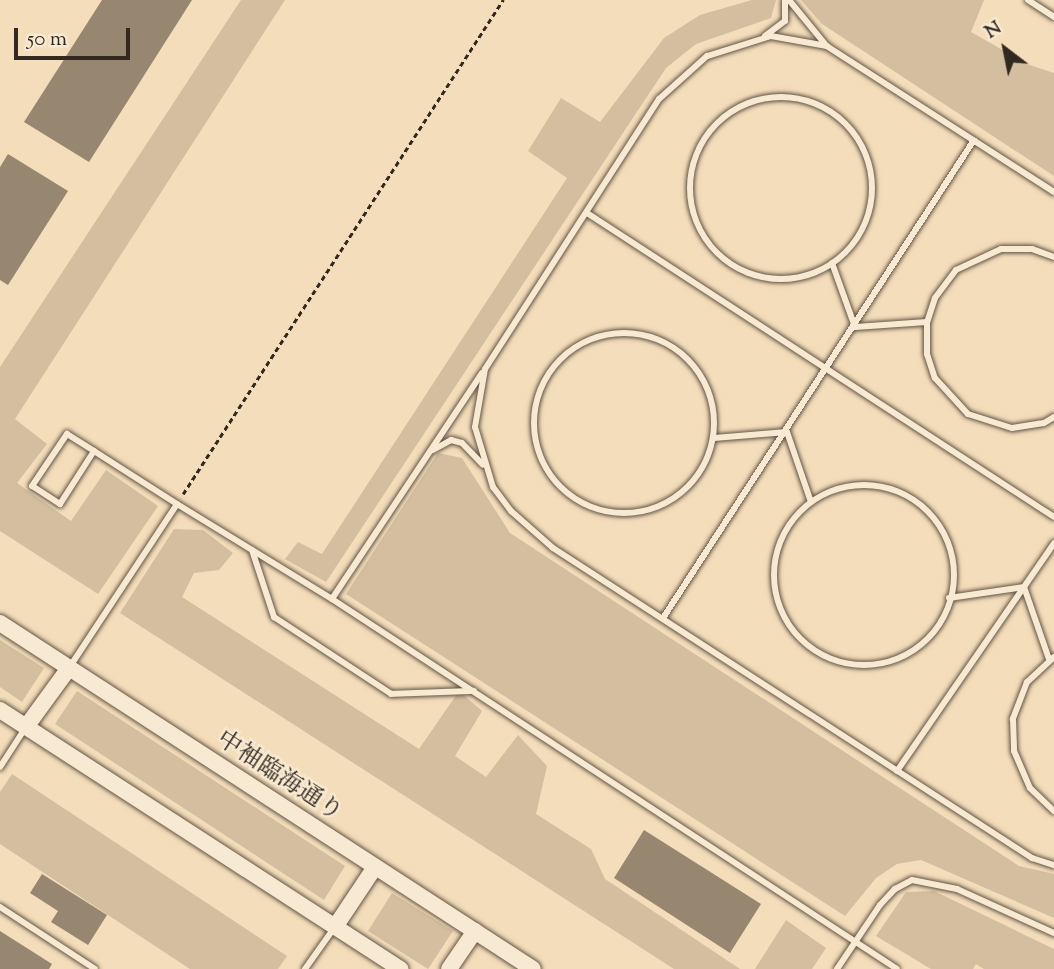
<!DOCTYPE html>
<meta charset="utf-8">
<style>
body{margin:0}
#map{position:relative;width:1054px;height:969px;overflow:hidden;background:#f4ddba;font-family:"Sorts Mill Goudy","Noto Serif JP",serif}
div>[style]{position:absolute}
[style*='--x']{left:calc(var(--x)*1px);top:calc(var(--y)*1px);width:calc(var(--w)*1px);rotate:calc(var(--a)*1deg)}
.green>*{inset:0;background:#d3bea0}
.building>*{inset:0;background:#978670}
.path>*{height:2.5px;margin-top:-1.25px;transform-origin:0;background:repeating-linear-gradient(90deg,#32281f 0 5px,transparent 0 8.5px)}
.roads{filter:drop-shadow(0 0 2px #625546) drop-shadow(0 0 2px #625546)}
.service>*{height:6px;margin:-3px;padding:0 3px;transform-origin:3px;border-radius:3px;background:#f8e9d2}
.service>.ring{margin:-3px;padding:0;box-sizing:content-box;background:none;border:6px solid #f8e9d2;border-radius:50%}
.tertiary>*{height:16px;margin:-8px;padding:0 8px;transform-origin:8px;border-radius:8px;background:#f8e9d2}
span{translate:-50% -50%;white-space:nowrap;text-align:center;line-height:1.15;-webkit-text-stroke:5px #f8e9d2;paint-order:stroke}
.street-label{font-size:24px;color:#32281f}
.north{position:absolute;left:970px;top:14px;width:70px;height:70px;-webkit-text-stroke:5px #f8e9d2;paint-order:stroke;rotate:328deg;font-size:19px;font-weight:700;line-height:28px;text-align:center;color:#32281f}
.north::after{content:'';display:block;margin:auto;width:24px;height:32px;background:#32281f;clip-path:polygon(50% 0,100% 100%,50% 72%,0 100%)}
.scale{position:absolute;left:14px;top:28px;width:116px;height:32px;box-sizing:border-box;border:4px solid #32281f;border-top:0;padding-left:9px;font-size:21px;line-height:24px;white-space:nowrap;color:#32281f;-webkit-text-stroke:5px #f8e9d2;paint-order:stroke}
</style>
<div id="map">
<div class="green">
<i style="clip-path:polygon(241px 0,285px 0,15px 419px,47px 444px,17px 483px,71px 521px,106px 470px,158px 506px,98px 594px,0 531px,0 367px)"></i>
<i style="clip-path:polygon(752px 0,776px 0,771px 18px,696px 44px,666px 68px,326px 582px,285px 559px,298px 542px,322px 554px,567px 178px,528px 151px,561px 98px,600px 122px,664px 38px,700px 15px)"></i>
<i style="clip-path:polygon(801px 0,984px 0,971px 32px,1027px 64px,1054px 73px,1054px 176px,822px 24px)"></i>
<i style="clip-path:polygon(438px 453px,462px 458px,510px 533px,1019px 866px,1054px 874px,1054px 918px,921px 860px,897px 864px,876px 878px,845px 916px,346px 594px)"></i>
<i style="clip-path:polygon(174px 529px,203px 530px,233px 553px,219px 570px,194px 573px,182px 597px,419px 749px,459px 691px,482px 711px,455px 756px,486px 777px,518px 735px,547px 766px,536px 814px,591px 849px,605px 879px,740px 969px,674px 969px,120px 613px)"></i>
<i style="clip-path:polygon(0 640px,44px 668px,22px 702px,0 687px)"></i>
<i style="clip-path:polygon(77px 691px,345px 866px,324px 900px,55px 724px)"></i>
<i style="clip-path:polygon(12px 774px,287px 956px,278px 969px,190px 969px,0 844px,0 792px)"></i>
<i style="clip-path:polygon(934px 891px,1054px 949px,1054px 969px,984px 969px,976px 964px,973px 969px,931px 969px,876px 936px,906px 892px)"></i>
<i style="clip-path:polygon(392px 893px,453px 931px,428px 969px,368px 931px)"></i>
<i style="clip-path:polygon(786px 920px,826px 948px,812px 969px,755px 969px)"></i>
</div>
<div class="building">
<i style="clip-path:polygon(102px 0,192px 0,89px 162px,24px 122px)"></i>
<i style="clip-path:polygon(8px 154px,68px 191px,8px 285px,0 280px,0 167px)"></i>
<i style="clip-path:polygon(644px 830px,761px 904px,730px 953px,614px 878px)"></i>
<i style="clip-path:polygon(42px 874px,107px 915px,88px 945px,51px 922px,58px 911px,30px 893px)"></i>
<i style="clip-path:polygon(0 931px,52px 964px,49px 969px,0 969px)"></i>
</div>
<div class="path">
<i style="--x:183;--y:494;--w:589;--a:-57.07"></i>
</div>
<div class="roads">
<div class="service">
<i style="--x:789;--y:0;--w:57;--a:50.7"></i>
<i style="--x:1028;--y:0;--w:31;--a:33"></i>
<i style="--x:765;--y:36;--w:25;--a:-37"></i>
<i style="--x:785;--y:21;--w:21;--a:-90"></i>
<i class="ring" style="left:690px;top:97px;width:176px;height:176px"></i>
<i style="--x:1054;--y:192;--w:270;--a:-147.3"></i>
<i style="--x:827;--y:46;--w:57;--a:-169.9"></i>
<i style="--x:771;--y:36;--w:67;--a:162.6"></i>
<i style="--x:707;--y:56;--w:64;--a:138.1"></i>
<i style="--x:659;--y:99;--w:321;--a:122.8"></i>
<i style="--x:485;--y:369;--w:59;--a:99.8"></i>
<i style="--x:475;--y:427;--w:63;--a:73.3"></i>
<i style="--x:493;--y:487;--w:30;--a:53"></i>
<i style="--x:511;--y:511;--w:56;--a:41.4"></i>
<i style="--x:553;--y:548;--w:571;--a:32.91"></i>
<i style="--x:1032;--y:858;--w:23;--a:18"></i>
<i style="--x:587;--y:213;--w:557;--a:33.06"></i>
<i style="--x:1054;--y:257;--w:23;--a:-160"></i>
<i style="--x:1032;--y:249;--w:31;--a:180"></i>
<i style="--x:1001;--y:249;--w:50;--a:155"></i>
<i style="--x:956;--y:270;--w:35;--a:127"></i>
<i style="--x:935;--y:298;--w:25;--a:108"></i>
<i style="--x:927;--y:322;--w:32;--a:90"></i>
<i style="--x:927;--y:354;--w:25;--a:72"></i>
<i style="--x:935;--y:378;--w:49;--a:47.5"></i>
<i style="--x:968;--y:414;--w:46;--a:17.7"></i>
<i style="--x:1012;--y:428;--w:32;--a:-9"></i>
<i style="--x:1044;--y:423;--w:12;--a:-31"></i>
<i style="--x:832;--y:263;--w:68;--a:70.2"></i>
<i style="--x:855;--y:327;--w:72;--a:-4"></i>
<i class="ring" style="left:534px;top:333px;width:174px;height:174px"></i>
<i style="--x:482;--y:373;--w:271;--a:123.6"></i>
<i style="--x:332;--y:599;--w:675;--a:33.22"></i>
<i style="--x:714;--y:438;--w:73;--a:-4.7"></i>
<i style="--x:787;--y:432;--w:74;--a:71.1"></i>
<i style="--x:433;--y:450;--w:21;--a:-29"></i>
<i style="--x:451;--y:440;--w:11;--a:15"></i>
<i style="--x:462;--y:443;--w:30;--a:46"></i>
<i style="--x:94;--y:451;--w:63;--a:122.7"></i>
<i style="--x:60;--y:504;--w:33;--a:-147"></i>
<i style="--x:32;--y:486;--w:63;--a:-56.1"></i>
<i style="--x:67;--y:434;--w:32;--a:32"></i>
<i style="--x:94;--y:451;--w:98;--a:32.6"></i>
<i class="ring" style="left:774px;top:485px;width:174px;height:174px"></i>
<i style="--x:252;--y:550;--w:71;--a:71.8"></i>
<i style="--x:274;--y:617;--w:140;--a:33.3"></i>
<i style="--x:391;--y:694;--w:83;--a:-2.1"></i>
<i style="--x:949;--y:598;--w:76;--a:-8.3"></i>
<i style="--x:1024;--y:587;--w:76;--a:70.9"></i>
<i style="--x:663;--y:618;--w:570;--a:-56.95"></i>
<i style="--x:1054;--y:657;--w:37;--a:137"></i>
<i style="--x:1027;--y:682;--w:40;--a:111"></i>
<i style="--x:1013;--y:719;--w:32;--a:88"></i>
<i style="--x:1014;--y:751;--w:40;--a:66.6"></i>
<i style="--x:1030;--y:788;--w:33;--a:44"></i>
<i style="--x:69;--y:668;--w:196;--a:-56.6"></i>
<i style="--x:177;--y:504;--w:182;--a:31.5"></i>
<i style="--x:0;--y:767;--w:48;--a:-57"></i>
<i style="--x:897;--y:771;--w:277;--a:-55.4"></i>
<i style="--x:0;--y:907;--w:113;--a:33.1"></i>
<i style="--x:305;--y:969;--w:50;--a:-54.7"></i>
<i style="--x:837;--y:969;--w:77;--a:-56.1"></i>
<i style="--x:880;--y:905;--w:22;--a:-47"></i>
<i style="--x:895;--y:889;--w:19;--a:-28"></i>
<i style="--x:912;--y:880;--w:46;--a:11.3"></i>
<i style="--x:957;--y:889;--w:107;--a:24.4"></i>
</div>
<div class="tertiary">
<i style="--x:0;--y:623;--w:635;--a:32.99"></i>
<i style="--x:0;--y:710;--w:477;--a:32.9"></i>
<i style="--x:26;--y:727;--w:73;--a:-53.9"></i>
<i style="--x:335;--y:927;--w:72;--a:-56.3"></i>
<i style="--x:449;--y:969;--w:46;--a:-55.6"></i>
</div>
</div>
<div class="street-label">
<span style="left:279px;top:777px;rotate:33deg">中袖臨海通り</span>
</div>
<div class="north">N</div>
<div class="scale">50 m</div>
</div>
